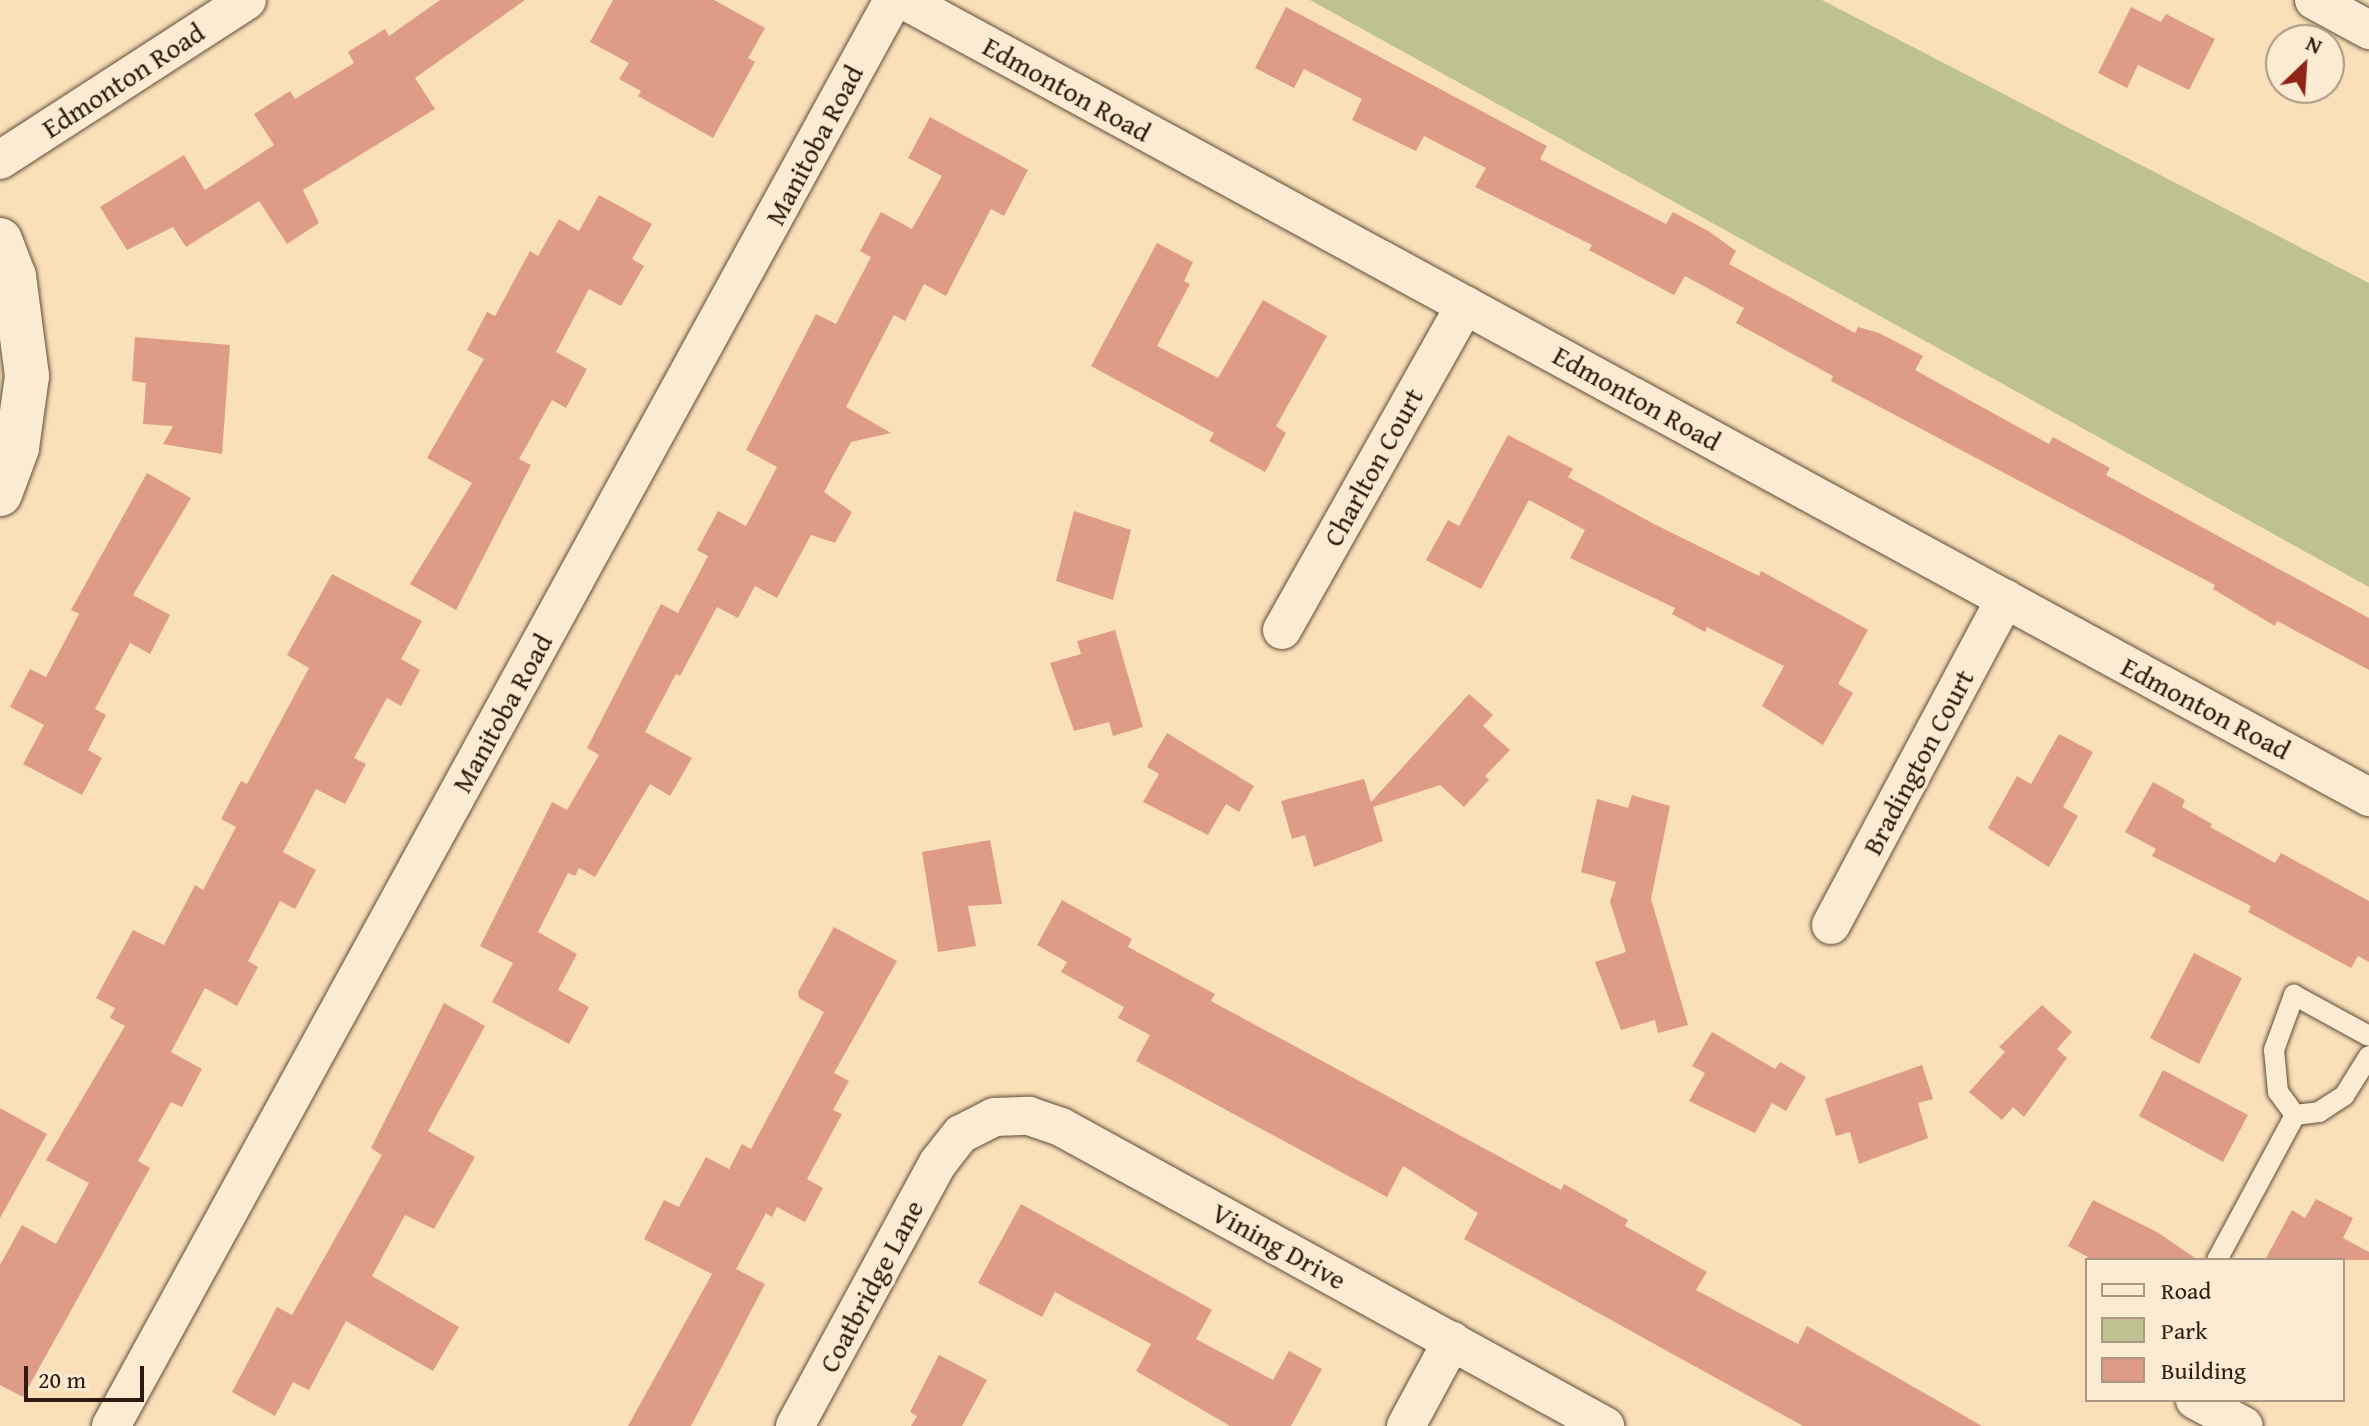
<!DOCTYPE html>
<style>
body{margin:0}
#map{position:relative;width:2369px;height:1426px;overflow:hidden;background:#f9e0b9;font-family:"Gentium Book Plus",serif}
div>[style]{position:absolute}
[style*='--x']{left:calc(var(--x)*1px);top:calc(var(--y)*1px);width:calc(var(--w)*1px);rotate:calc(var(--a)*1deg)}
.green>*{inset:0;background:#bdc290}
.building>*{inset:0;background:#de9c88}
.roads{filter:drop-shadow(0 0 2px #614c39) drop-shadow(0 0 2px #614c39)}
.service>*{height:20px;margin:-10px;padding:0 10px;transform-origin:10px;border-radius:10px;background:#fbebd2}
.minor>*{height:38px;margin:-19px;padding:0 19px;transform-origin:19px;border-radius:19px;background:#fbebd2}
.tertiary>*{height:44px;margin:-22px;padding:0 22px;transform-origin:22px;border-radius:22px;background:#fbebd2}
span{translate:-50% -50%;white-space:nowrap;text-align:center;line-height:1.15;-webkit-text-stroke:7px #fbebd2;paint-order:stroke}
.street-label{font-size:28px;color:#2e1a0e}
.legend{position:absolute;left:2085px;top:1258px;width:260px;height:144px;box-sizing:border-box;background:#fbebd2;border:2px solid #a99784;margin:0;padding:10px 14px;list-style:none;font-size:24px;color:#2e1a0e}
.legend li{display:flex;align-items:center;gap:16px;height:40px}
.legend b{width:40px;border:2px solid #a99784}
.north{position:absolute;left:2265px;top:24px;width:80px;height:80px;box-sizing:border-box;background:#fbebd2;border:2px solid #a99784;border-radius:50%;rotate:25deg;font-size:22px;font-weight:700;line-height:32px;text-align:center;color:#2e1a0e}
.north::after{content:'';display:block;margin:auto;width:28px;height:36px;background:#8f2418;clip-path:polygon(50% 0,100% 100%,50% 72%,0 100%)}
.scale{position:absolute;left:24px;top:1366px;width:120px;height:36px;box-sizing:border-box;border:4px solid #2e1a0e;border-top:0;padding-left:10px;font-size:24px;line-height:28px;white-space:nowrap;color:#2e1a0e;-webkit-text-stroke:6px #fbebd2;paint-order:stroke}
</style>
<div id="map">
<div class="green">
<i style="clip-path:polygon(1310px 0,1822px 0,2369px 283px,2369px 587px)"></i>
</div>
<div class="building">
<i style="clip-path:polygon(440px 0,525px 0,415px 78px,435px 109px,303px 190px,319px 223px,287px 244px,259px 201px,186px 247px,173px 227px,127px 250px,100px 207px,184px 155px,205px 190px,274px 145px,254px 114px,290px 91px,295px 99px,354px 63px,348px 52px,385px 29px,389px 36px)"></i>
<i style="clip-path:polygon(613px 0,714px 0,765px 28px,748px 58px,755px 62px,713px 138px,638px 96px,641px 91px,619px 79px,629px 63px,590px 42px)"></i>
<i style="clip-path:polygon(1286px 7px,1547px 146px,1540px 159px,1666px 224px,1673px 212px,1710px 232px,1736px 251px,1729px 264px,1855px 333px,1858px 327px,1879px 333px,1923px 356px,1915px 370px,2049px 444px,2053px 437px,2110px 468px,2106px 475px,2369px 618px,2369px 670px,2277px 621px,2275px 626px,2213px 589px,2215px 585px,1831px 381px,1833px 376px,1736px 323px,1744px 308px,1685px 276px,1674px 295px,1589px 250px,1592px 245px,1475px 187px,1486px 168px,1424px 136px,1416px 151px,1352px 120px,1362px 99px,1304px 69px,1294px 88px,1255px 68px)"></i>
<i style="clip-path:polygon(2131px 7px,2161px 22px,2166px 14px,2215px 39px,2189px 90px,2138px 65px,2127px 88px,2098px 73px)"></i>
<i style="clip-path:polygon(930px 117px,1028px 170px,1004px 216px,991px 209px,946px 296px,924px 284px,905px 321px,894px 315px,846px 407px,891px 433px,851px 442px,824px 492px,852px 512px,835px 543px,811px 535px,777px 598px,755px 586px,738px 618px,717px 607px,680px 676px,676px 674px,645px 732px,692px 758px,670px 796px,650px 784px,595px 877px,579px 868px,575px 876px,568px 873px,538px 932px,577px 954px,558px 990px,589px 1007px,569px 1044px,492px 1002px,513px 963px,480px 946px,552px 802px,567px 810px,599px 755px,587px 748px,661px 604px,678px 613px,708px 556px,697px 550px,718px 511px,746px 526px,777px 467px,746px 450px,816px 314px,836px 324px,871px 257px,860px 251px,881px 212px,912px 229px,942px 176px,908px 158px)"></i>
<i style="clip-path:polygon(599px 195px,652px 224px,632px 259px,644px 266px,621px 306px,589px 289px,556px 352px,587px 369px,566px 408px,552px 400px,519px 459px,531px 465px,456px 610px,410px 584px,472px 483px,427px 458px,484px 359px,467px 350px,487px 312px,495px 316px,530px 251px,538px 256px,559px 219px,579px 231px)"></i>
<i style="clip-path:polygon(1157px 243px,1193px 262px,1184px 281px,1190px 284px,1157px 346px,1218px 378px,1263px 300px,1327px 336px,1276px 426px,1286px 433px,1265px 472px,1209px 441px,1214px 433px,1091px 366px)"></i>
<i style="clip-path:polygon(135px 337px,230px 345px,222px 454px,163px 444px,173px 426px,143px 424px,146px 383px,132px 381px)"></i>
<i style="clip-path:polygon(1508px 435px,1573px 469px,1568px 477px,1654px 524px,1759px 576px,1761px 571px,1868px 630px,1838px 684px,1853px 693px,1823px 745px,1762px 706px,1784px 666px,1707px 627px,1705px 632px,1672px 614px,1675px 608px,1570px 558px,1585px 530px,1529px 500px,1481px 589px,1426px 560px,1448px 520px,1459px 526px)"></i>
<i style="clip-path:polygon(147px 473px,191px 498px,133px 595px,170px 615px,150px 654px,130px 643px,95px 709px,106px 715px,88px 750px,102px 758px,82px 795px,23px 764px,44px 725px,10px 707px,30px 669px,46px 677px,79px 614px,71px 610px)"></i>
<i style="clip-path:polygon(1074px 511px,1131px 530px,1113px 600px,1056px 581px)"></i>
<i style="clip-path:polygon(332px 574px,422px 621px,401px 659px,420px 670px,401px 706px,387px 698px,354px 758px,366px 764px,345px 804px,316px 789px,283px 852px,316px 870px,295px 909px,280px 901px,248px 961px,258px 967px,237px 1006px,205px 988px,171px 1052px,202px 1069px,182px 1107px,171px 1102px,138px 1161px,150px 1168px,23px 1397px,0 1385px,0 1265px,22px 1225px,56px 1244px,89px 1183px,46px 1160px,125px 1026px,110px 1018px,115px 1008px,96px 998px,133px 930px,164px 945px,195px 885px,203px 890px,236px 827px,221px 819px,241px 781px,247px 784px,309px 668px,287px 655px)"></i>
<i style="clip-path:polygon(1115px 630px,1143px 727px,1113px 736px,1109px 722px,1074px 731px,1050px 663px,1081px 654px,1077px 641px)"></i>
<i style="clip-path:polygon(1469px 694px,1493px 715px,1483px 726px,1510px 750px,1485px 776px,1489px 780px,1464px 807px,1440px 785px,1373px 807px,1383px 841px,1314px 867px,1305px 835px,1292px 839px,1281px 801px,1364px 779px,1371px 802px)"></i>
<i style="clip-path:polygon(1167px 733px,1254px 786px,1239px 812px,1226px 804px,1208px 835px,1143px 802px,1159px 774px,1147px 767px)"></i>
<i style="clip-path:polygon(2059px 734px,2093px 752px,2063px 807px,2078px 816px,2049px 867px,1988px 828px,2017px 776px,2031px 784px)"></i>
<i style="clip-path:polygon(2153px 782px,2185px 800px,2182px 807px,2212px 824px,2210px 827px,2275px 863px,2281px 853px,2369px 901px,2369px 962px,2358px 956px,2351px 968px,2248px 912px,2251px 906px,2152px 856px,2156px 849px,2125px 832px)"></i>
<i style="clip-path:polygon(1632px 795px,1670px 806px,1651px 899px,1688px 1025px,1658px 1033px,1655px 1020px,1621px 1030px,1595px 962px,1626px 952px,1610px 902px,1616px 882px,1581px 872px,1597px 799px,1628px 808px)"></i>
<i style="clip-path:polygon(990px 840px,1002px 904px,968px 906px,976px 946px,938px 952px,922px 852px)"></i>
<i style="clip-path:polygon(1062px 900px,1132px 939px,1128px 947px,1215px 994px,1211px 1001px,1561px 1190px,1564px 1184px,1628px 1220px,1625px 1226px,1707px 1272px,1696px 1290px,1798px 1344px,1807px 1326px,1982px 1426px,1803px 1426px,1464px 1239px,1478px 1213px,1403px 1166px,1387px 1197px,1136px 1061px,1150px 1035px,1118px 1018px,1124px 1007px,1061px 972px,1067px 962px,1037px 945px)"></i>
<i style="clip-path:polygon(834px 927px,897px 961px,834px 1073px,849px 1081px,833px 1110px,842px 1114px,807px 1179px,823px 1188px,805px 1222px,777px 1207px,772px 1217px,766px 1213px,736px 1269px,765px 1284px,691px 1426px,628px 1426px,712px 1274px,644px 1239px,664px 1200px,679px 1207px,706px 1157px,729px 1169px,742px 1144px,751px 1149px,824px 1012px,799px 998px,798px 992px)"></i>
<i style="clip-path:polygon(2194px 953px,2242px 978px,2199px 1064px,2150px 1038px)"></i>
<i style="clip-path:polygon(444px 1003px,485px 1026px,428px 1131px,475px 1157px,434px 1229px,405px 1215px,372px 1276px,459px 1327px,433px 1371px,346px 1321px,309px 1390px,293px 1382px,275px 1416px,232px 1392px,277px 1307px,292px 1315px,382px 1155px,371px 1148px)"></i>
<i style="clip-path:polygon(2042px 1005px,2072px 1032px,2057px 1049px,2067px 1058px,2024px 1117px,2013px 1107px,2002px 1120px,1969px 1092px,2005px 1052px,1999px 1047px)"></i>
<i style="clip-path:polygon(1712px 1032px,1775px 1069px,1780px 1062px,1806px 1077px,1786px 1111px,1772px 1103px,1755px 1133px,1689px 1101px,1705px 1073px,1692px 1066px)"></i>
<i style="clip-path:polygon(1922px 1065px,1933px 1099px,1918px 1103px,1928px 1138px,1859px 1164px,1850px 1132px,1836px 1136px,1825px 1099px)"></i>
<i style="clip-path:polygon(2163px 1070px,2248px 1115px,2223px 1162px,2139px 1116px)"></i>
<i style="clip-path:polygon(0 1108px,47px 1134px,0 1218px)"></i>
<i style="clip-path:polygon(2316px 1199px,2353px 1218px,2343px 1238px,2369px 1252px,2369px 1260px,2265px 1260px,2292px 1210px,2305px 1218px)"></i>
<i style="clip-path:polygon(2093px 1200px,2157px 1232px,2198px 1260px,2093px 1260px,2068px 1246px)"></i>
<i style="clip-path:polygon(1021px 1204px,1212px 1310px,1196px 1339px,1273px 1380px,1289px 1351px,1322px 1369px,1291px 1426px,1230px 1426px,1136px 1371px,1151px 1344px,1055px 1292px,1042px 1317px,978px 1283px)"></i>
<i style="clip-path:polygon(939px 1355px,987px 1380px,962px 1426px,911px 1426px,917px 1416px,910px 1412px)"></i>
</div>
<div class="roads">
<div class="service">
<i style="--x:2295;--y:1115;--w:24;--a:-7"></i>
<i style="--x:2319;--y:1112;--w:30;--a:-33"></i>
<i style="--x:2344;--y:1096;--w:47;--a:-58"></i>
<i style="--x:2217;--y:1260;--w:165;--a:-61.7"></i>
<i style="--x:2295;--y:1115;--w:29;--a:-126"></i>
<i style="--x:2278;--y:1092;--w:42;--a:-95.4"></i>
<i style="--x:2274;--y:1050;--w:59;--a:-70"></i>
<i style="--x:2294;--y:995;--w:85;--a:28.7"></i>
</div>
<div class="minor">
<i style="--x:904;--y:0;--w:1668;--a:28.55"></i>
<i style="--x:2314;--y:0;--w:63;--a:28.6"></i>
<i style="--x:0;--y:160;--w:294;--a:-32.9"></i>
<i style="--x:1282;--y:630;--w:373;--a:-60.6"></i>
<i style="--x:1831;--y:925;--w:370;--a:-61.9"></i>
<i style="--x:2195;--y:1400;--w:55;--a:28"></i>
<i style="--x:111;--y:1426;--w:1626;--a:-61.26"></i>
<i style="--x:795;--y:1426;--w:299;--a:-61.5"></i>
<i style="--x:938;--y:1163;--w:37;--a:-52"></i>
<i style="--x:961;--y:1134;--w:37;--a:-27"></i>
<i style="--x:994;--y:1117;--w:35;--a:-2"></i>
<i style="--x:1029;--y:1116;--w:34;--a:19"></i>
<i style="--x:1061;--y:1127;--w:621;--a:28.79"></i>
<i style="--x:1406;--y:1426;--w:97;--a:-61.6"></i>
</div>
<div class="tertiary">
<i style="--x:0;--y:240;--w:39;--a:69"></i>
<i style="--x:14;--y:276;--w:101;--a:82.6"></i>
<i style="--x:27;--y:376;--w:73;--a:97.9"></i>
<i style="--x:17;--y:448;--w:49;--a:110.3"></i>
</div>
</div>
<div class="street-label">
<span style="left:123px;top:80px;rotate:-33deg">Edmonton Road</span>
<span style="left:1067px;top:89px;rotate:29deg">Edmonton Road</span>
<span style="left:814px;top:145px;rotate:-62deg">Manitoba Road</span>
<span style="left:1637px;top:398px;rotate:29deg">Edmonton Road</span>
<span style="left:1373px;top:467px;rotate:-61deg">Charlton Court</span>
<span style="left:2206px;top:708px;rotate:28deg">Edmonton Road</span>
<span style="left:502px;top:713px;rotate:-61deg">Manitoba Road</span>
<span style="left:1918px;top:762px;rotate:-62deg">Bradington Court</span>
<span style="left:1279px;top:1246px;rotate:29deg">Vining Drive</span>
<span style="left:871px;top:1286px;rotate:-62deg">Coatbridge Lane</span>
</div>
<ul class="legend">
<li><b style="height:10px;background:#fbebd2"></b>Road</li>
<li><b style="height:22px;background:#bdc290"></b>Park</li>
<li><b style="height:22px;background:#de9c88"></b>Building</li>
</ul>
<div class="north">N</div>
<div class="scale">20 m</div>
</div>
